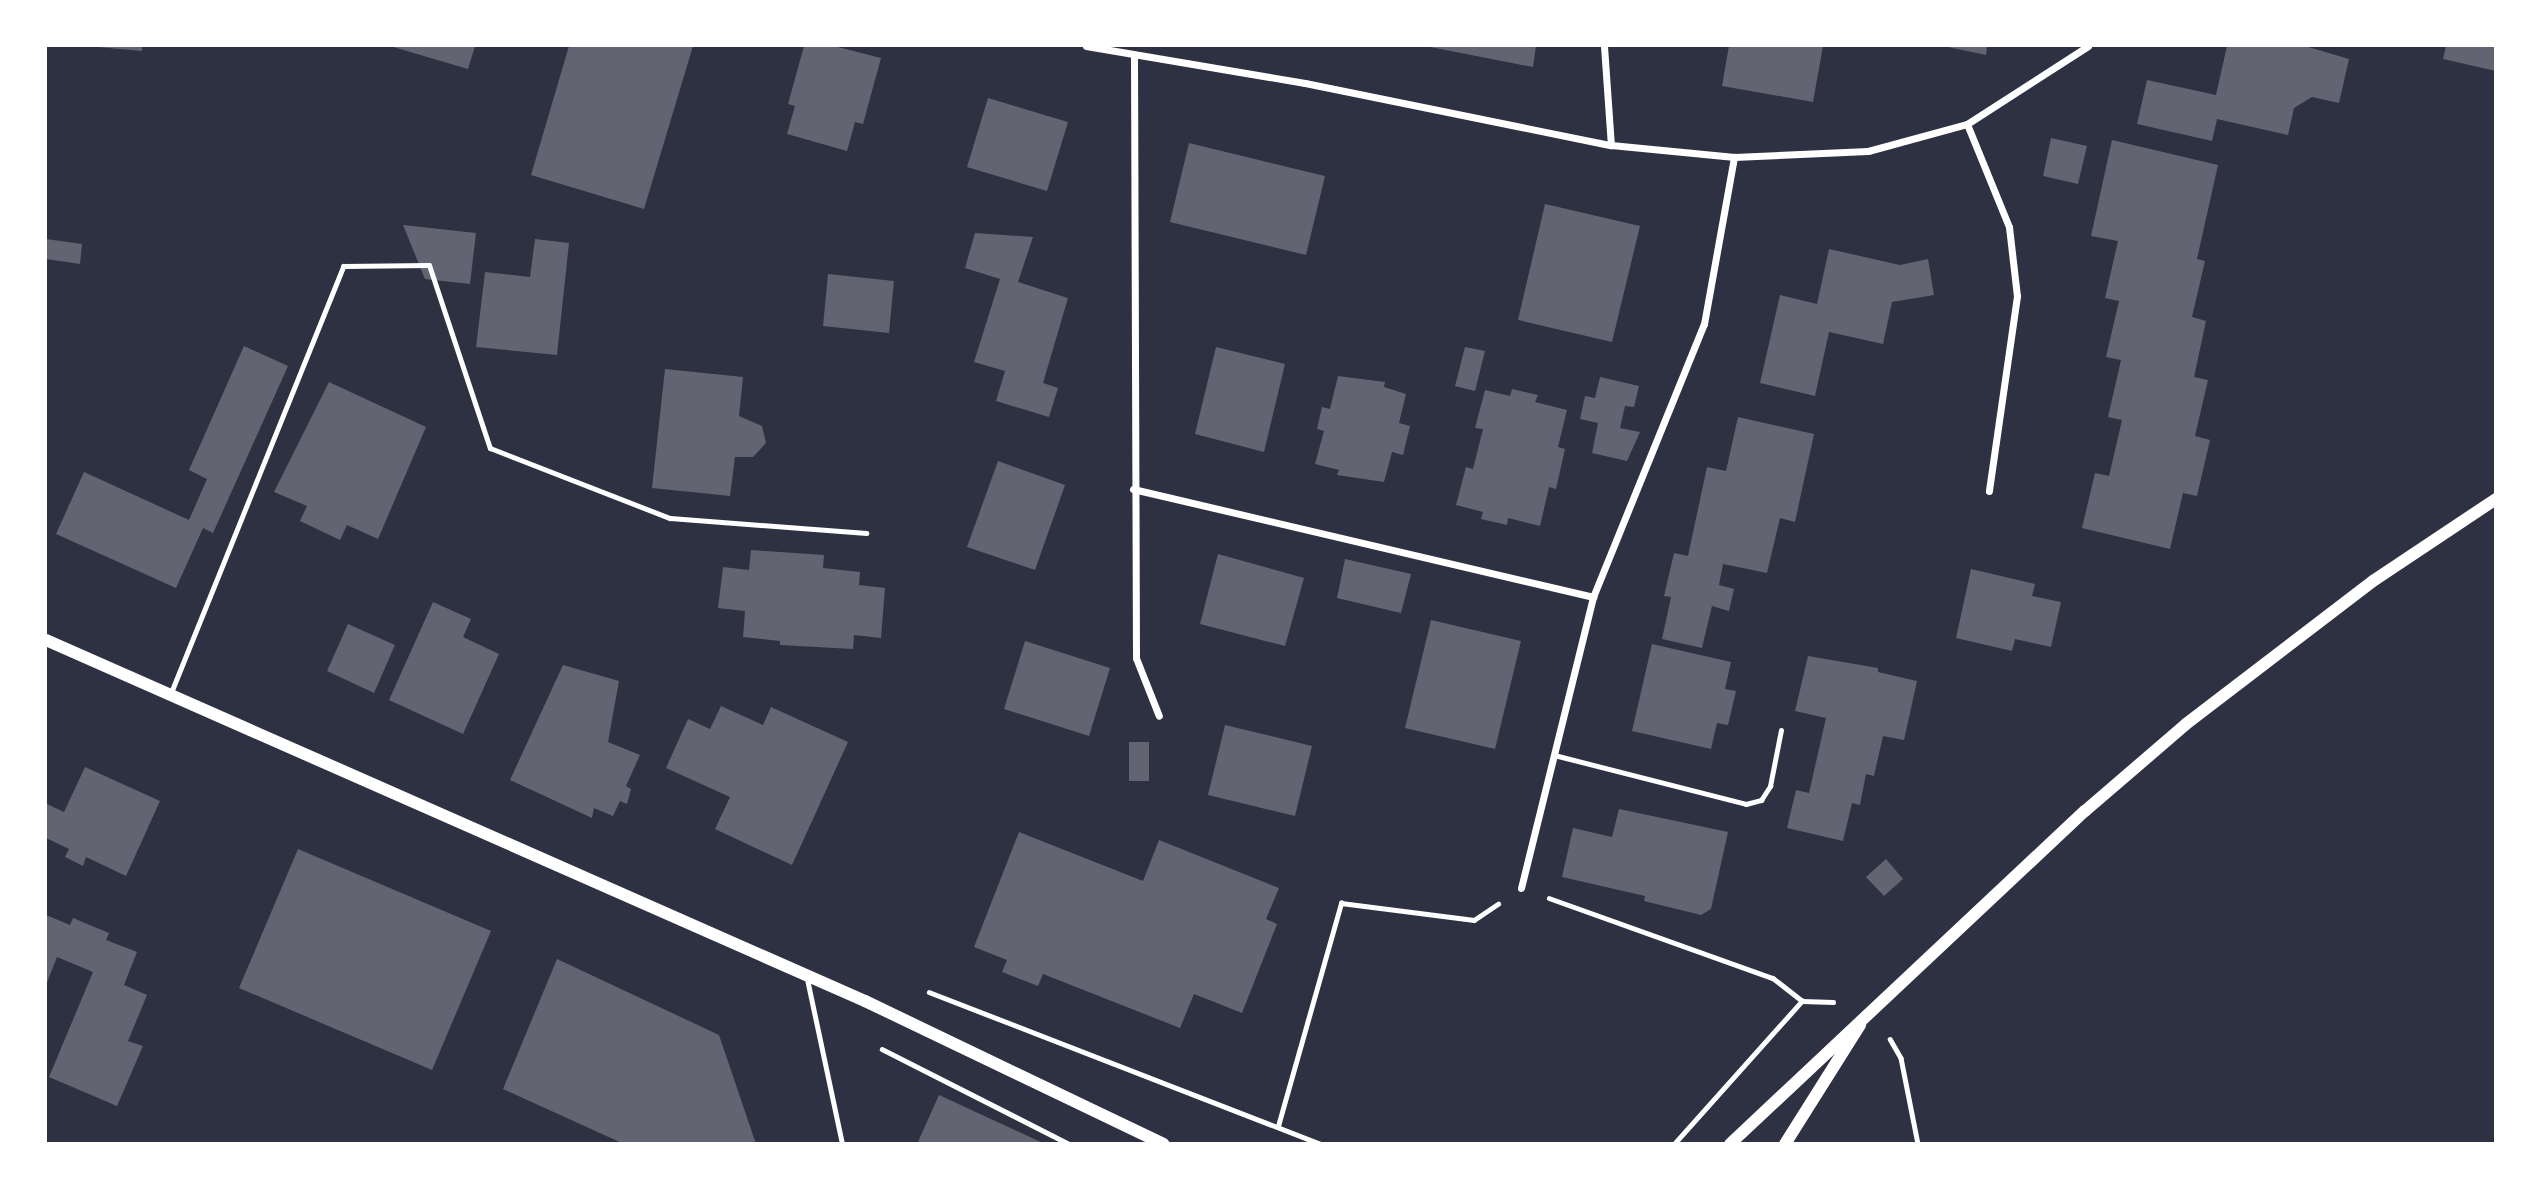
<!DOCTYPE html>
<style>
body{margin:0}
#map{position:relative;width:2541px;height:1189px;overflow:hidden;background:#2d3142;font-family:"Asap Condensed",sans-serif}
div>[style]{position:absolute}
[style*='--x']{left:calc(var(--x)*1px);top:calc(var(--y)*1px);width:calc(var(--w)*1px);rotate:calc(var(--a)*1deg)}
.building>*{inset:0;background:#626471}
.path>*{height:4.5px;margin:-2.25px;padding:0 2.25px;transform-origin:2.25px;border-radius:2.25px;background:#fff}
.service>*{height:5px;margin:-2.5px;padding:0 2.5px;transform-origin:2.5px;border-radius:2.5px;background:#fff}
.minor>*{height:7px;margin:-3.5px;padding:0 3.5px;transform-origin:3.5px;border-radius:3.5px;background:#fff}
.tertiary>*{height:12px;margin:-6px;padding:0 6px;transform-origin:6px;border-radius:6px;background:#fff}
span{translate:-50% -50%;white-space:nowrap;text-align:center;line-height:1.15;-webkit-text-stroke:5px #fff;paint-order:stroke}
.frame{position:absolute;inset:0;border:47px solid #fff;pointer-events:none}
</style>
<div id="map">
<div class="building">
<i style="clip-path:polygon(86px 46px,142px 46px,142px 51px)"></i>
<i style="clip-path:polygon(390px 46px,475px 46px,468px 69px)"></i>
<i style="clip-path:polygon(569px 46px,693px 46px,644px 209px,531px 175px)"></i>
<i style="clip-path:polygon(804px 46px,834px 46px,881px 58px,863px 124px,855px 122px,847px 151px,787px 134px,795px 106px,788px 104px)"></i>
<i style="clip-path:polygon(1425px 46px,1536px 46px,1533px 67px)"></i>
<i style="clip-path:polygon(1729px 46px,1823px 46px,1813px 102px,1722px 86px)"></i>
<i style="clip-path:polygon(1943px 46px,1987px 46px,1986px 55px)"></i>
<i style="clip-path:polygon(2227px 46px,2305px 46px,2349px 59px,2339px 103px,2312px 97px,2294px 108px,2288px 135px,2217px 119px,2212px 141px,2137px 124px,2147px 80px,2216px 95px)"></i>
<i style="clip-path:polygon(2446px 46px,2496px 46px,2496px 71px,2443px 59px)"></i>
<i style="clip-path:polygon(988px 98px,1068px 122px,1047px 191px,967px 167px)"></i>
<i style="clip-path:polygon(2051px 138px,2087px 146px,2078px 184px,2043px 176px)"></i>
<i style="clip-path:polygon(2112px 140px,2218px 165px,2197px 259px,2205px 261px,2192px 317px,2206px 321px,2194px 377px,2208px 380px,2195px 436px,2210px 440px,2197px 496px,2183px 493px,2170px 549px,2082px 528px,2095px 473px,2109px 476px,2122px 420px,2108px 417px,2121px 360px,2106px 357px,2119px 301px,2105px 298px,2118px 241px,2091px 236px)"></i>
<i style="clip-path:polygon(1189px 143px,1325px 176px,1306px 255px,1170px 222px)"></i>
<i style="clip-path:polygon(1545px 204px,1640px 226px,1612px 342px,1518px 320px)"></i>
<i style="clip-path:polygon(403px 225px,476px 233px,470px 284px,425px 279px)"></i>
<i style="clip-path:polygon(975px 233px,1033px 237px,1018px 282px,1068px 298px,1043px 383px,1058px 388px,1049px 417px,996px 401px,1005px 371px,974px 362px,1000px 279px,965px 268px)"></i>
<i style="clip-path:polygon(46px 239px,82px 244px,80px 264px,46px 259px)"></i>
<i style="clip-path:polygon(535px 239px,569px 243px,557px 355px,476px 347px,485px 272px,530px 277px)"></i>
<i style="clip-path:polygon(1829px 249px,1900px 265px,1928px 259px,1934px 295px,1892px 302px,1883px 344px,1829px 332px,1815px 396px,1760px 383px,1780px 295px,1817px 304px)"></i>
<i style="clip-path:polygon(828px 274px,894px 281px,889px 333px,823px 326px)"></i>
<i style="clip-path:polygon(244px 346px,288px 366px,213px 533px,203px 528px,176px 588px,56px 534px,84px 472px,189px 520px,207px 479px,189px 470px)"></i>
<i style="clip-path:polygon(1216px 347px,1285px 364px,1264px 452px,1195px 434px)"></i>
<i style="clip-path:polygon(1465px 347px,1485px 351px,1475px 391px,1455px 386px)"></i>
<i style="clip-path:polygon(665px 369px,743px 377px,739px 416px,762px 426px,766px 443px,753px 457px,735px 457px,730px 496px,652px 488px)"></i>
<i style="clip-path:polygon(1338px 376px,1385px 382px,1384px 387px,1406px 394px,1399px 423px,1410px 426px,1403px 455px,1392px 452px,1384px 482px,1337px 475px,1339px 470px,1315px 464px,1324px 431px,1317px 429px,1322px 407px,1330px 409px)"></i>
<i style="clip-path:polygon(1600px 377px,1639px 386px,1634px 407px,1625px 406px,1620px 428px,1640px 432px,1627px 461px,1592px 453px,1598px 423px,1580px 419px,1585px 396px,1595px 398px)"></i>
<i style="clip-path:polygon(329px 382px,426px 427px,378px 539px,347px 525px,340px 540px,300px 521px,307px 506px,274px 492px)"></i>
<i style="clip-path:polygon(1512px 389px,1538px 395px,1535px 402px,1567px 410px,1558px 447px,1565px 449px,1556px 489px,1549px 487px,1540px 526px,1508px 518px,1507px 525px,1481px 519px,1483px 512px,1456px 505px,1466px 467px,1473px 469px,1483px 429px,1475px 428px,1485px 390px,1510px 396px)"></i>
<i style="clip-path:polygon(1738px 417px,1814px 434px,1795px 522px,1780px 518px,1767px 573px,1723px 564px,1719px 585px,1734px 589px,1729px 611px,1712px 606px,1702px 648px,1662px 639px,1671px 597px,1664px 596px,1674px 553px,1688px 556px,1707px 467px,1726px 471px)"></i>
<i style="clip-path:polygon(998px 461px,1065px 485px,1035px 570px,967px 547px)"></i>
<i style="clip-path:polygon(751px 550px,824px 555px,823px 568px,860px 572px,859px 585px,885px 588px,881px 638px,854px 635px,853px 649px,780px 645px,780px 641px,743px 637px,745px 611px,718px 608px,723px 567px,749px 570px)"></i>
<i style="clip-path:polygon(1218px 554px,1304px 578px,1285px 646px,1200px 624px)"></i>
<i style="clip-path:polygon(1345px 559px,1411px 574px,1401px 613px,1337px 598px)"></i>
<i style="clip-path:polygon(1971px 569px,2035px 584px,2032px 596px,2061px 602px,2051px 647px,2015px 639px,2012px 651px,1956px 638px)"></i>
<i style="clip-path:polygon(433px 602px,471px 619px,463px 637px,499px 654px,463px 734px,389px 700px)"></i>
<i style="clip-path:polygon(1431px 620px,1521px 641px,1495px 749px,1405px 728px)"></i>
<i style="clip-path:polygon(348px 624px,395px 645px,374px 693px,327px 671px)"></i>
<i style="clip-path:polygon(1025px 641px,1110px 668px,1089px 736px,1004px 709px)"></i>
<i style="clip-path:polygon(1652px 644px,1731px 662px,1725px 689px,1736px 691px,1728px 725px,1717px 723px,1711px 749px,1632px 731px)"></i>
<i style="clip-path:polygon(1808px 656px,1878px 668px,1878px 672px,1917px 681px,1904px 740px,1883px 736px,1874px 776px,1866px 774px,1860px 805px,1852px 803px,1843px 841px,1787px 828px,1796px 790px,1809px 793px,1826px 718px,1795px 711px)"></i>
<i style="clip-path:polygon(563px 665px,619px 681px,608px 742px,640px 755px,626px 786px,631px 789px,627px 804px,620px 801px,613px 816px,594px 808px,592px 818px,510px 780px)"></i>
<i style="clip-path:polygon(721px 706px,763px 725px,771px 707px,848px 742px,792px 865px,715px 829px,730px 797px,666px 768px,688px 719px,710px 729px)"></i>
<i style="clip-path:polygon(1225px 725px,1312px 746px,1295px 816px,1208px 795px)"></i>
<i style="clip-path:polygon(1129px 742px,1149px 742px,1149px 781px,1129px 781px)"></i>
<i style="clip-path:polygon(85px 767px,160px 801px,126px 876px,86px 857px,83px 866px,65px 857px,69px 849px,46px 838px,47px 804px,64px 812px)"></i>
<i style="clip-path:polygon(1619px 809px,1728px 832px,1711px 909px,1701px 915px,1644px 901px,1645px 896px,1562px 877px,1573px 828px,1612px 837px)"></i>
<i style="clip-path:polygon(1019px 832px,1143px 881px,1159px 840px,1279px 888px,1266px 919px,1277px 924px,1242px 1013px,1194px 994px,1180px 1028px,1043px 974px,1038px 986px,1002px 972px,1007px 960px,974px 947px)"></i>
<i style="clip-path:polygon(298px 849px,491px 931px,432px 1070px,239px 988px)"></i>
<i style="clip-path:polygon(1886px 859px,1903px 879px,1884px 896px,1866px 877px)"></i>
<i style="clip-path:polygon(46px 915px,70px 925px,73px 918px,109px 933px,106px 940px,137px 952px,124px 985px,147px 995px,128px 1041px,143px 1046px,117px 1106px,49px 1077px,93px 972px,57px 957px,46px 985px)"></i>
<i style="clip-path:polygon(557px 959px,719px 1035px,756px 1144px,624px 1144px,503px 1089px)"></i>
<i style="clip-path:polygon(939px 1095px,1045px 1144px,917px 1144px)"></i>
</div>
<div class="path">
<i style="--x:1549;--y:898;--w:238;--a:19.7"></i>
<i style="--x:1773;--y:978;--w:37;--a:38"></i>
<i style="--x:1802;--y:1001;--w:31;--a:2"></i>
<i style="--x:929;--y:992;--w:420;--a:21.2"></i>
<i style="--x:1890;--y:1039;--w:22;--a:60"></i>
<i style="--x:1901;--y:1058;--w:88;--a:78.8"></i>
<i style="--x:882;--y:1049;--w:210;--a:26.9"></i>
<i style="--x:1278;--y:1126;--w:232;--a:-74.2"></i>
<i style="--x:1341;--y:903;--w:134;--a:7.3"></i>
<i style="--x:1474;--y:920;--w:29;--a:-34"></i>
<i style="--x:1674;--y:1144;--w:192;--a:-48.2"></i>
</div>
<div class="service">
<i style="--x:170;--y:695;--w:463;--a:-68"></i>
<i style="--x:343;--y:266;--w:86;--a:-0.7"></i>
<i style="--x:429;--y:265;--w:193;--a:71.6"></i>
<i style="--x:490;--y:448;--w:193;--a:21.3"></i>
<i style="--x:670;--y:518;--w:197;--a:4.4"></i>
<i style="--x:1554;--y:755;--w:198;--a:14.3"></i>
<i style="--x:1746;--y:804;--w:16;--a:-15"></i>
<i style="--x:1761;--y:800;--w:17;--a:-57"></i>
<i style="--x:1770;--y:786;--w:57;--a:-78.9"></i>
<i style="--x:807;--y:979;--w:169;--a:78"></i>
</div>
<div class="minor">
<i style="--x:1086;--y:46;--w:222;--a:9.6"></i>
<i style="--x:1305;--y:83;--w:312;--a:11.5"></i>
<i style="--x:1611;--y:145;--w:124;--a:5.6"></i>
<i style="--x:1734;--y:157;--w:134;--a:-2.6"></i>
<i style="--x:1868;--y:151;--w:103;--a:-15.3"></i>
<i style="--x:1967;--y:124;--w:144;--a:-32.8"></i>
<i style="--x:1604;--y:46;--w:99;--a:86"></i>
<i style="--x:1134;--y:57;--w:601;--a:89.81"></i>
<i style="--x:1136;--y:658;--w:62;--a:68.4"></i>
<i style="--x:1967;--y:124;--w:111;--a:67.8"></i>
<i style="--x:2009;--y:227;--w:69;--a:83.4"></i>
<i style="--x:2017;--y:296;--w:197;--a:98.2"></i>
<i style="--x:1133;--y:489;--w:473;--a:13.2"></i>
<i style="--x:1521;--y:888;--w:300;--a:-76.1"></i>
<i style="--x:1593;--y:597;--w:295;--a:-67.9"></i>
<i style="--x:1704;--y:324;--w:170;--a:-79.8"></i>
</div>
<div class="tertiary">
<i style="--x:46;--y:640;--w:895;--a:23.79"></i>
<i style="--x:865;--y:1001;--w:331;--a:25.6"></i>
<i style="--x:1730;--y:1144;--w:487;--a:-43.2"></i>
<i style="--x:2085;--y:811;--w:133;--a:-40.7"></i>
<i style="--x:2186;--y:724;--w:235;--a:-37.4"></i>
<i style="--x:2373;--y:581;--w:148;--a:-33.7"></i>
<i style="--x:1785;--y:1144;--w:141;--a:-57.8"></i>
</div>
<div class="frame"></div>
</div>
